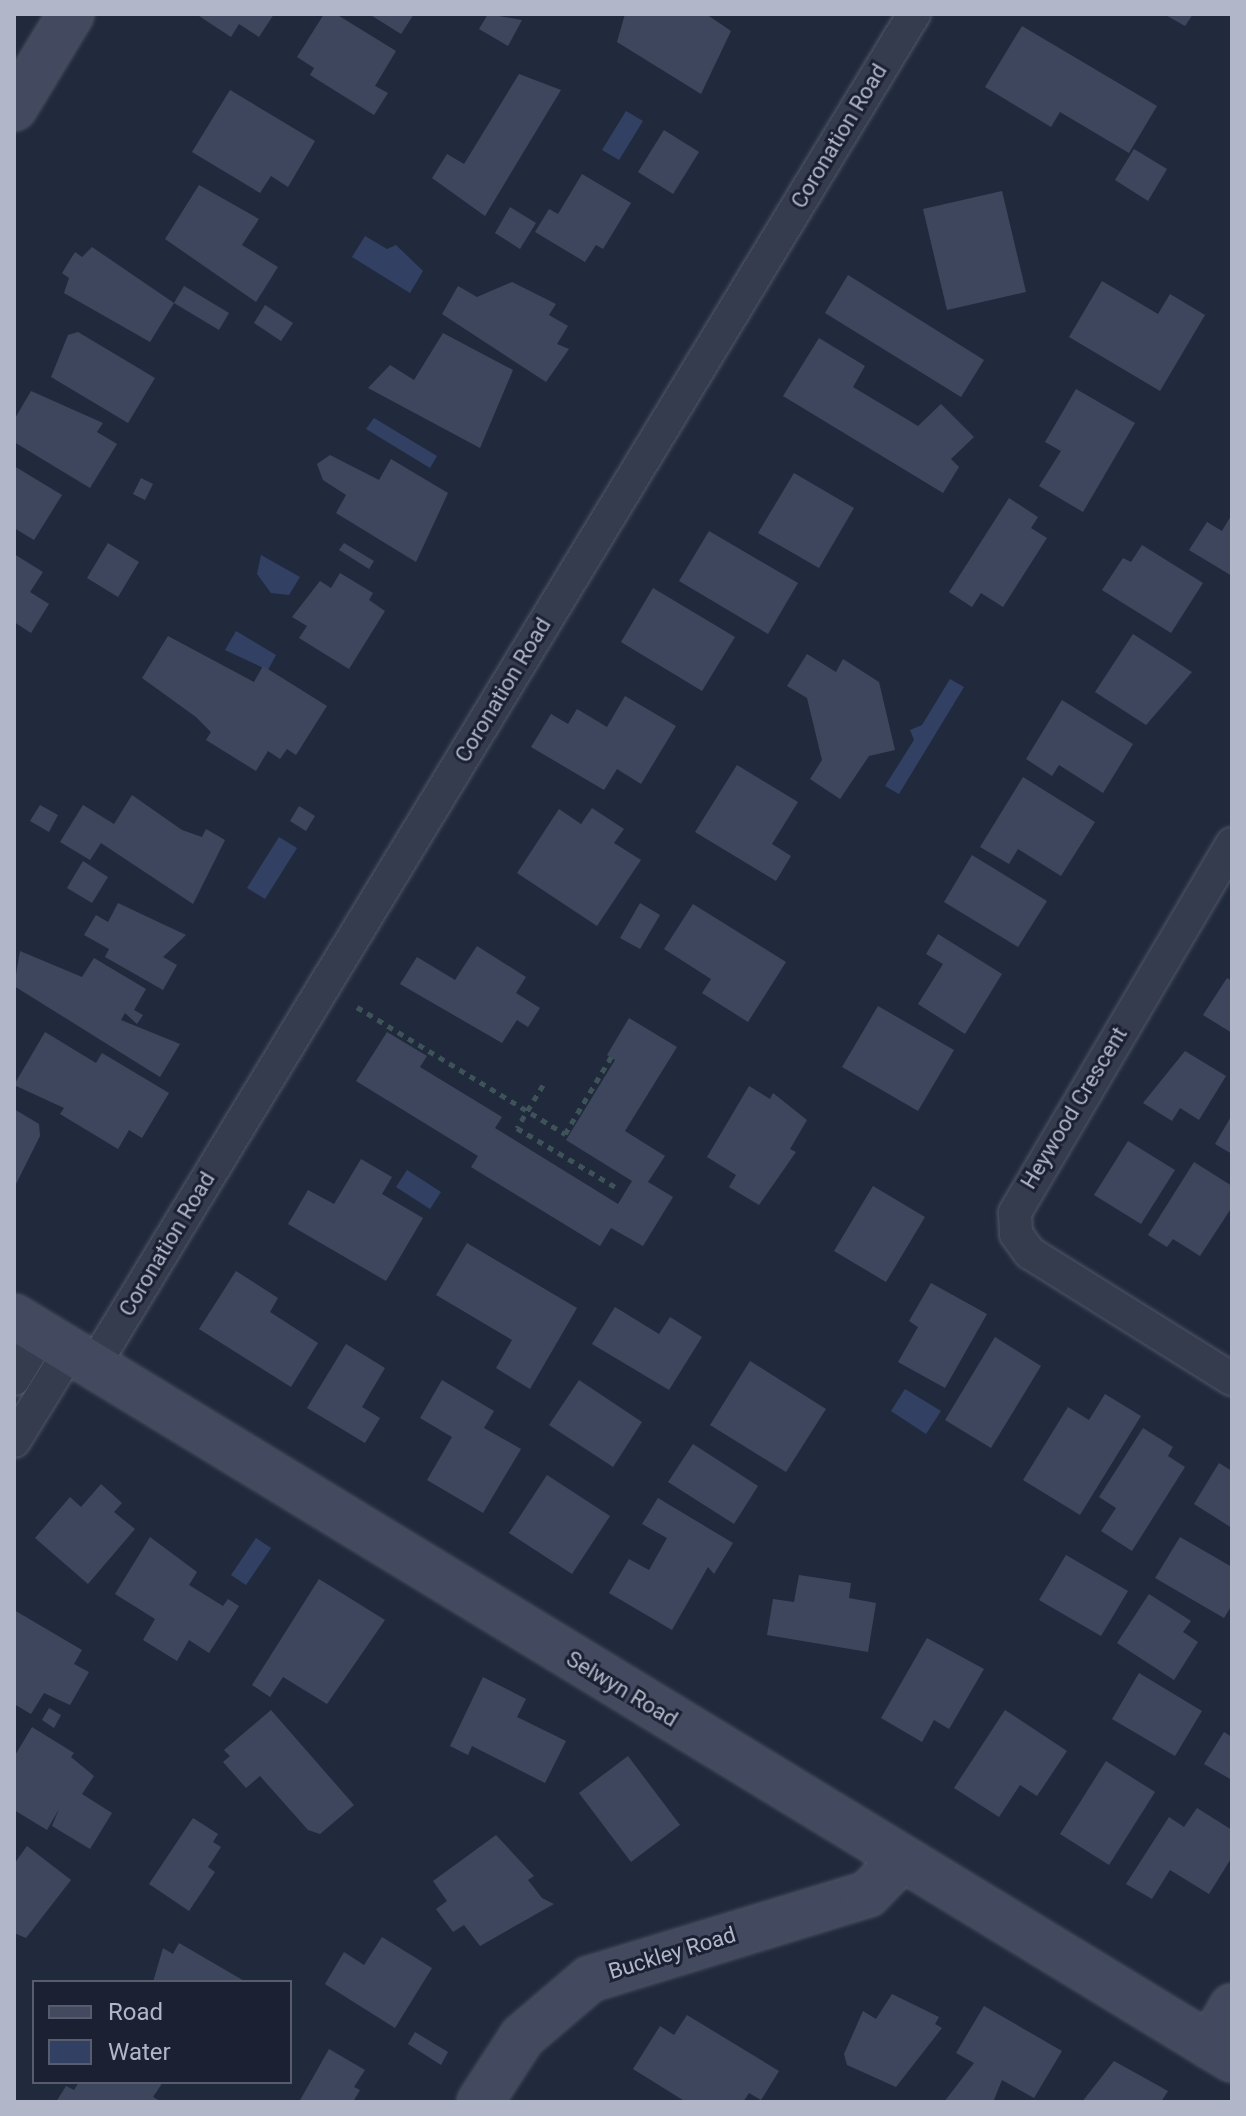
<!DOCTYPE html>
<style>
body{margin:0}
#map{position:relative;width:1246px;height:2116px;overflow:hidden;background:#212a3d;font-family:Roboto,sans-serif}
div>[style]{position:absolute}
[style*='--x']{left:calc(var(--x)*1px);top:calc(var(--y)*1px);width:calc(var(--w)*1px);rotate:calc(var(--a)*1deg)}
.water>*{inset:0;background:#324063}
.building>*{inset:0;background:#3d465d}
.path>*{height:5px;margin-top:-2.5px;transform-origin:0;background:repeating-linear-gradient(90deg,#3e5358 0 6px,transparent 0 12px)}
.roads{filter:drop-shadow(0 0 2px #515768) drop-shadow(0 0 2px #515768)}
.street>*{height:32px;margin:-16px;padding:0 16px;transform-origin:16px;border-radius:16px;background:#353c4d}
.secondary>*{height:44px;margin:-22px;padding:0 22px;transform-origin:22px;border-radius:22px;background:#434a60}
span{translate:-50% -50%;white-space:nowrap;text-align:center;line-height:1.15;-webkit-text-stroke:6px #1b2132;paint-order:stroke}
.street-label{font-size:22px;color:#b1b7c8}
.frame{position:absolute;inset:0;border:16px solid #b1b7c8;pointer-events:none}
.legend{position:absolute;left:32px;top:1980px;width:260px;height:104px;box-sizing:border-box;background:#1b2132;border:2px solid #575d6e;margin:0;padding:10px 14px;list-style:none;font-size:24px;color:#b1b7c8}
.legend li{display:flex;align-items:center;gap:16px;height:40px}
.legend b{width:40px;border:2px solid #575d6e}
</style>
<div id="map">
<div class="water">
<i style="clip-path:polygon(626px 111px,643px 121px,619px 160px,602px 150px)"></i>
<i style="clip-path:polygon(365px 236px,387px 249px,396px 245px,423px 271px,410px 293px,352px 257px)"></i>
<i style="clip-path:polygon(374px 418px,437px 456px,430px 468px,366px 429px)"></i>
<i style="clip-path:polygon(261px 555px,300px 577px,289px 595px,271px 593px,257px 574px)"></i>
<i style="clip-path:polygon(236px 631px,276px 655px,268px 670px,225px 650px)"></i>
<i style="clip-path:polygon(950px 679px,964px 687px,899px 794px,885px 786px,914px 740px,910px 730px,922px 725px)"></i>
<i style="clip-path:polygon(279px 837px,297px 848px,265px 899px,247px 888px)"></i>
<i style="clip-path:polygon(407px 1170px,441px 1192px,430px 1209px,396px 1187px)"></i>
<i style="clip-path:polygon(905px 1389px,941px 1411px,926px 1434px,891px 1411px)"></i>
<i style="clip-path:polygon(256px 1538px,271px 1548px,246px 1585px,231px 1575px)"></i>
</div>
<div class="building">
<i style="clip-path:polygon(196px 14px,274px 14px,259px 37px,239px 24px,231px 37px)"></i>
<i style="clip-path:polygon(324px 14px,336px 14px,396px 51px,375px 86px,388px 93px,374px 115px,310px 75px,314px 68px,297px 57px)"></i>
<i style="clip-path:polygon(369px 14px,414px 14px,401px 34px)"></i>
<i style="clip-path:polygon(488px 14px,522px 20px,508px 46px,479px 29px)"></i>
<i style="clip-path:polygon(625px 14px,706px 14px,731px 31px,701px 94px,617px 42px)"></i>
<i style="clip-path:polygon(1164px 14px,1193px 14px,1185px 26px)"></i>
<i style="clip-path:polygon(1022px 26px,1157px 106px,1129px 153px,1060px 112px,1051px 127px,985px 87px)"></i>
<i style="clip-path:polygon(519px 74px,561px 90px,485px 216px,432px 178px,447px 154px,464px 164px)"></i>
<i style="clip-path:polygon(230px 90px,315px 141px,288px 187px,271px 176px,260px 193px,192px 152px)"></i>
<i style="clip-path:polygon(664px 130px,699px 152px,673px 194px,638px 172px)"></i>
<i style="clip-path:polygon(1134px 149px,1167px 169px,1148px 201px,1115px 180px)"></i>
<i style="clip-path:polygon(582px 174px,631px 203px,603px 249px,596px 245px,585px 262px,535px 232px,549px 209px,558px 214px)"></i>
<i style="clip-path:polygon(199px 185px,259px 219px,242px 245px,278px 267px,256px 302px,165px 239px)"></i>
<i style="clip-path:polygon(1002px 191px,1026px 292px,947px 310px,923px 209px)"></i>
<i style="clip-path:polygon(510px 207px,536px 223px,520px 249px,495px 233px)"></i>
<i style="clip-path:polygon(92px 247px,174px 303px,150px 342px,64px 293px,69px 278px,62px 273px,75px 252px,82px 257px)"></i>
<i style="clip-path:polygon(848px 275px,984px 360px,961px 397px,825px 313px)"></i>
<i style="clip-path:polygon(1102px 281px,1158px 314px,1170px 294px,1205px 315px,1160px 391px,1069px 337px)"></i>
<i style="clip-path:polygon(512px 282px,556px 304px,549px 315px,568px 326px,557px 344px,569px 349px,546px 382px,442px 314px,458px 286px,477px 297px)"></i>
<i style="clip-path:polygon(184px 286px,229px 313px,219px 330px,174px 303px)"></i>
<i style="clip-path:polygon(265px 305px,293px 323px,281px 341px,254px 323px)"></i>
<i style="clip-path:polygon(78px 332px,155px 378px,128px 423px,51px 377px,68px 335px)"></i>
<i style="clip-path:polygon(443px 333px,513px 370px,480px 448px,368px 388px,390px 365px,414px 380px)"></i>
<i style="clip-path:polygon(819px 338px,865px 366px,853px 387px,918px 426px,941px 404px,974px 437px,951px 459px,959px 467px,943px 493px,783px 396px)"></i>
<i style="clip-path:polygon(1076px 389px,1135px 423px,1083px 512px,1039px 486px,1061px 451px,1045px 442px)"></i>
<i style="clip-path:polygon(31px 391px,103px 423px,97px 432px,117px 444px,90px 488px,14px 442px,14px 420px)"></i>
<i style="clip-path:polygon(330px 455px,379px 480px,391px 459px,448px 493px,416px 562px,336px 513px,346px 495px,323px 480px,317px 464px)"></i>
<i style="clip-path:polygon(14px 466px,62px 495px,34px 540px,14px 528px)"></i>
<i style="clip-path:polygon(794px 473px,854px 508px,819px 568px,758px 533px)"></i>
<i style="clip-path:polygon(141px 478px,153px 484px,145px 500px,133px 494px)"></i>
<i style="clip-path:polygon(1009px 498px,1038px 517px,1031px 528px,1047px 538px,1003px 607px,981px 593px,972px 607px,949px 592px)"></i>
<i style="clip-path:polygon(1232px 514px,1232px 576px,1189px 550px,1207px 522px,1222px 531px)"></i>
<i style="clip-path:polygon(709px 531px,798px 583px,768px 634px,679px 581px)"></i>
<i style="clip-path:polygon(108px 543px,139px 562px,118px 597px,87px 578px)"></i>
<i style="clip-path:polygon(344px 543px,374px 561px,369px 569px,339px 550px)"></i>
<i style="clip-path:polygon(1142px 545px,1203px 583px,1171px 633px,1102px 590px,1123px 558px,1131px 562px)"></i>
<i style="clip-path:polygon(14px 554px,43px 572px,30px 592px,49px 604px,31px 633px,14px 622px)"></i>
<i style="clip-path:polygon(340px 573px,373px 593px,369px 600px,385px 611px,349px 669px,299px 638px,307px 626px,292px 617px,320px 581px,331px 588px)"></i>
<i style="clip-path:polygon(653px 588px,735px 637px,702px 691px,621px 642px)"></i>
<i style="clip-path:polygon(1133px 634px,1192px 672px,1146px 725px,1095px 692px)"></i>
<i style="clip-path:polygon(168px 636px,254px 682px,263px 666px,327px 706px,296px 755px,287px 749px,280px 759px,268px 751px,256px 771px,206px 740px,211px 732px,196px 717px,142px 678px)"></i>
<i style="clip-path:polygon(807px 654px,836px 672px,843px 659px,879px 682px,895px 750px,869px 756px,840px 799px,810px 779px,822px 760px,807px 698px,787px 686px)"></i>
<i style="clip-path:polygon(625px 696px,676px 726px,641px 784px,617px 769px,604px 790px,531px 747px,551px 714px,568px 724px,577px 709px,607px 727px)"></i>
<i style="clip-path:polygon(1062px 700px,1133px 744px,1103px 793px,1059px 765px,1052px 776px,1026px 759px)"></i>
<i style="clip-path:polygon(737px 765px,798px 802px,772px 844px,791px 856px,776px 881px,695px 832px)"></i>
<i style="clip-path:polygon(1023px 777px,1095px 822px,1061px 876px,1018px 849px,1009px 864px,980px 847px)"></i>
<i style="clip-path:polygon(132px 795px,182px 830px,202px 837px,206px 829px,225px 840px,193px 904px,101px 843px,90px 860px,60px 842px,83px 805px,114px 824px)"></i>
<i style="clip-path:polygon(40px 805px,58px 815px,49px 832px,30px 821px)"></i>
<i style="clip-path:polygon(299px 806px,315px 816px,306px 831px,290px 821px)"></i>
<i style="clip-path:polygon(592px 808px,624px 829px,614px 843px,641px 860px,597px 926px,517px 873px,559px 809px,581px 824px)"></i>
<i style="clip-path:polygon(972px 855px,1047px 901px,1018px 947px,944px 902px)"></i>
<i style="clip-path:polygon(83px 861px,108px 877px,92px 903px,67px 888px)"></i>
<i style="clip-path:polygon(118px 903px,186px 935px,163px 957px,177px 965px,163px 990px,105px 957px,109px 949px,84px 935px,96px 915px,108px 922px)"></i>
<i style="clip-path:polygon(640px 903px,660px 915px,640px 949px,620px 938px)"></i>
<i style="clip-path:polygon(693px 904px,786px 962px,748px 1022px,702px 993px,711px 979px,664px 949px)"></i>
<i style="clip-path:polygon(938px 934px,1002px 974px,965px 1034px,918px 1004px,943px 964px,926px 954px)"></i>
<i style="clip-path:polygon(477px 946px,526px 977px,516px 993px,540px 1008px,528px 1027px,517px 1020px,502px 1043px,400px 984px,417px 957px,455px 980px)"></i>
<i style="clip-path:polygon(20px 951px,82px 977px,94px 958px,146px 989px,134px 1010px,143px 1015px,137px 1024px,125px 1013px,121px 1020px,180px 1044px,160px 1077px,14px 986px)"></i>
<i style="clip-path:polygon(1227px 978px,1232px 981px,1232px 1033px,1203px 1015px)"></i>
<i style="clip-path:polygon(878px 1006px,954px 1050px,918px 1111px,842px 1067px)"></i>
<i style="clip-path:polygon(629px 1018px,677px 1047px,625px 1131px,665px 1156px,648px 1182px,673px 1197px,643px 1246px,611px 1228px,600px 1246px,471px 1167px,478px 1156px,356px 1081px,387px 1032px,427px 1056px,420px 1067px,502px 1117px,495px 1128px,618px 1204px,632px 1181px,566px 1140px,615px 1060px,607px 1055px)"></i>
<i style="clip-path:polygon(45px 1032px,96px 1063px,102px 1053px,169px 1093px,142px 1138px,129px 1130px,118px 1149px,60px 1114px,64px 1108px,14px 1085px)"></i>
<i style="clip-path:polygon(1185px 1051px,1226px 1076px,1199px 1120px,1180px 1108px,1172px 1121px,1143px 1103px)"></i>
<i style="clip-path:polygon(749px 1086px,770px 1099px,773px 1093px,807px 1120px,790px 1149px,796px 1152px,759px 1205px,729px 1187px,736px 1175px,707px 1157px)"></i>
<i style="clip-path:polygon(14px 1109px,39px 1124px,40px 1136px,14px 1188px)"></i>
<i style="clip-path:polygon(1232px 1115px,1232px 1154px,1215px 1144px)"></i>
<i style="clip-path:polygon(1128px 1141px,1175px 1170px,1141px 1224px,1094px 1195px)"></i>
<i style="clip-path:polygon(361px 1159px,392px 1177px,382px 1194px,423px 1218px,386px 1281px,288px 1224px,308px 1190px,334px 1204px)"></i>
<i style="clip-path:polygon(1194px 1162px,1232px 1186px,1232px 1207px,1200px 1256px,1173px 1239px,1167px 1247px,1148px 1235px)"></i>
<i style="clip-path:polygon(873px 1186px,925px 1217px,886px 1282px,834px 1251px)"></i>
<i style="clip-path:polygon(467px 1243px,577px 1308px,530px 1389px,496px 1368px,512px 1340px,436px 1295px)"></i>
<i style="clip-path:polygon(236px 1271px,278px 1298px,270px 1312px,318px 1343px,291px 1387px,199px 1329px)"></i>
<i style="clip-path:polygon(931px 1283px,987px 1314px,945px 1388px,898px 1362px,918px 1327px,909px 1321px)"></i>
<i style="clip-path:polygon(615px 1307px,659px 1334px,670px 1317px,702px 1337px,669px 1390px,592px 1344px)"></i>
<i style="clip-path:polygon(995px 1337px,1041px 1366px,991px 1448px,945px 1420px)"></i>
<i style="clip-path:polygon(346px 1344px,385px 1368px,362px 1407px,380px 1418px,365px 1443px,307px 1408px)"></i>
<i style="clip-path:polygon(750px 1361px,826px 1409px,786px 1472px,710px 1425px)"></i>
<i style="clip-path:polygon(442px 1380px,494px 1411px,484px 1428px,521px 1449px,483px 1513px,427px 1480px,452px 1437px,420px 1418px)"></i>
<i style="clip-path:polygon(579px 1380px,642px 1422px,613px 1467px,549px 1425px)"></i>
<i style="clip-path:polygon(1105px 1394px,1141px 1416px,1080px 1515px,1023px 1480px,1068px 1407px,1089px 1420px)"></i>
<i style="clip-path:polygon(1143px 1428px,1173px 1447px,1168px 1456px,1185px 1467px,1132px 1551px,1101px 1531px,1116px 1508px,1099px 1497px)"></i>
<i style="clip-path:polygon(693px 1444px,758px 1486px,734px 1524px,668px 1482px)"></i>
<i style="clip-path:polygon(1219px 1463px,1232px 1471px,1232px 1528px,1194px 1504px)"></i>
<i style="clip-path:polygon(547px 1475px,610px 1516px,572px 1574px,509px 1533px)"></i>
<i style="clip-path:polygon(101px 1484px,122px 1503px,114px 1512px,135px 1529px,88px 1584px,35px 1538px,70px 1497px,81px 1507px)"></i>
<i style="clip-path:polygon(658px 1498px,733px 1543px,714px 1574px,708px 1567px,672px 1630px,609px 1593px,629px 1559px,649px 1570px,667px 1538px,642px 1524px)"></i>
<i style="clip-path:polygon(150px 1537px,197px 1572px,189px 1585px,223px 1606px,228px 1599px,239px 1606px,209px 1653px,189px 1640px,177px 1661px,143px 1640px,155px 1619px,115px 1594px)"></i>
<i style="clip-path:polygon(1180px 1537px,1232px 1567px,1232px 1605px,1224px 1618px,1155px 1578px)"></i>
<i style="clip-path:polygon(1066px 1555px,1128px 1591px,1101px 1636px,1039px 1600px)"></i>
<i style="clip-path:polygon(799px 1575px,851px 1583px,849px 1598px,876px 1603px,868px 1652px,767px 1635px,773px 1599px,794px 1602px)"></i>
<i style="clip-path:polygon(319px 1579px,385px 1620px,327px 1704px,283px 1677px,270px 1697px,252px 1685px)"></i>
<i style="clip-path:polygon(1149px 1594px,1191px 1621px,1183px 1632px,1198px 1642px,1174px 1680px,1117px 1643px)"></i>
<i style="clip-path:polygon(14px 1610px,82px 1650px,74px 1664px,89px 1672px,70px 1705px,44px 1693px,31px 1714px,14px 1704px)"></i>
<i style="clip-path:polygon(927px 1638px,984px 1669px,949px 1729px,934px 1720px,922px 1742px,881px 1718px)"></i>
<i style="clip-path:polygon(1139px 1673px,1202px 1711px,1175px 1756px,1112px 1719px)"></i>
<i style="clip-path:polygon(483px 1677px,526px 1699px,517px 1717px,566px 1741px,545px 1783px,472px 1746px,468px 1755px,450px 1746px)"></i>
<i style="clip-path:polygon(49px 1708px,61px 1715px,54px 1728px,42px 1720px)"></i>
<i style="clip-path:polygon(271px 1710px,354px 1805px,320px 1834px,308px 1830px,260px 1776px,246px 1788px,223px 1762px,230px 1756px,224px 1750px)"></i>
<i style="clip-path:polygon(1005px 1710px,1067px 1751px,1037px 1796px,1020px 1785px,999px 1817px,954px 1788px)"></i>
<i style="clip-path:polygon(32px 1727px,74px 1753px,71px 1757px,94px 1776px,82px 1794px,112px 1813px,90px 1849px,52px 1826px,59px 1809px,47px 1830px,14px 1810px,14px 1757px)"></i>
<i style="clip-path:polygon(1224px 1732px,1232px 1737px,1232px 1780px,1204px 1764px)"></i>
<i style="clip-path:polygon(628px 1756px,680px 1825px,631px 1862px,579px 1793px)"></i>
<i style="clip-path:polygon(1106px 1761px,1155px 1792px,1109px 1865px,1060px 1834px)"></i>
<i style="clip-path:polygon(1197px 1808px,1232px 1830px,1232px 1857px,1209px 1894px,1170px 1870px,1152px 1899px,1126px 1884px,1169px 1817px,1184px 1827px)"></i>
<i style="clip-path:polygon(193px 1818px,218px 1834px,213px 1842px,221px 1847px,208px 1867px,215px 1872px,189px 1911px,149px 1884px)"></i>
<i style="clip-path:polygon(496px 1835px,534px 1876px,528px 1880px,542px 1898px,554px 1904px,480px 1946px,464px 1925px,453px 1932px,436px 1909px,447px 1901px,433px 1881px)"></i>
<i style="clip-path:polygon(27px 1846px,71px 1880px,26px 1938px,14px 1933px,14px 1864px)"></i>
<i style="clip-path:polygon(382px 1937px,432px 1968px,395px 2028px,325px 1984px,344px 1952px,364px 1965px)"></i>
<i style="clip-path:polygon(179px 1943px,246px 1982px,153px 1982px,163px 1948px,173px 1954px)"></i>
<i style="clip-path:polygon(892px 1994px,939px 2017px,935px 2024px,942px 2028px,896px 2087px,847px 2065px,844px 2054px,863px 2011px,876px 2019px)"></i>
<i style="clip-path:polygon(984px 2006px,1062px 2051px,1034px 2098px,1002px 2080px,993px 2102px,944px 2102px,974px 2063px,956px 2053px)"></i>
<i style="clip-path:polygon(687px 2015px,779px 2071px,761px 2100px,749px 2093px,743px 2102px,686px 2102px,633px 2069px,660px 2026px,674px 2035px)"></i>
<i style="clip-path:polygon(415px 2032px,448px 2052px,441px 2065px,408px 2044px)"></i>
<i style="clip-path:polygon(329px 2049px,365px 2070px,354px 2087px,360px 2090px,353px 2102px,299px 2102px)"></i>
<i style="clip-path:polygon(1114px 2061px,1168px 2091px,1161px 2102px,1082px 2102px)"></i>
<i style="clip-path:polygon(79px 2082px,163px 2082px,153px 2097px,162px 2102px,56px 2102px,66px 2086px,74px 2090px)"></i>
</div>
<div class="path">
<i style="--x:357;--y:1007;--w:244;--a:31.4"></i>
<i style="--x:565;--y:1134;--w:90;--a:-59.1"></i>
<i style="--x:543;--y:1085;--w:50;--a:121.2"></i>
<i style="--x:517;--y:1128;--w:114;--a:31"></i>
</div>
<div class="roads">
<div class="street">
<i style="--x:1232;--y:844;--w:428;--a:120.5"></i>
<i style="--x:1015;--y:1213;--w:21;--a:87"></i>
<i style="--x:1016;--y:1234;--w:24;--a:54"></i>
<i style="--x:1030;--y:1253;--w:238;--a:32"></i>
<i style="--x:93;--y:1367;--w:1583;--a:-58.75"></i>
<i style="--x:14;--y:1379;--w:52;--a:-59"></i>
<i style="--x:14;--y:1441;--w:105;--a:-58.3"></i>
</div>
<div class="secondary">
<i style="--x:14;--y:108;--w:110;--a:-58.8"></i>
<i style="--x:14;--y:1317;--w:1426;--a:31.35"></i>
<i style="--x:1210;--y:2046;--w:45;--a:-60.6"></i>
<i style="--x:480;--y:2102;--w:77;--a:-57.1"></i>
<i style="--x:522;--y:2037;--w:89;--a:-40.5"></i>
<i style="--x:590;--y:1979;--w:291;--a:-17"></i>
<i style="--x:868;--y:1894;--w:49;--a:-45.8"></i>
</div>
</div>
<div class="street-label">
<span style="left:839px;top:136px;rotate:-59deg">Coronation Road</span>
<span style="left:503px;top:690px;rotate:-59deg">Coronation Road</span>
<span style="left:1074px;top:1108px;rotate:-59deg">Heywood Crescent</span>
<span style="left:167px;top:1244px;rotate:-59deg">Coronation Road</span>
<span style="left:622px;top:1689px;rotate:31deg">Selwyn Road</span>
<span style="left:672px;top:1953px;rotate:-17deg">Buckley Road</span>
</div>
<div class="frame"></div>
<ul class="legend">
<li><b style="height:10px;background:#434a60"></b>Road</li>
<li><b style="height:22px;background:#324063"></b>Water</li>
</ul>
</div>
